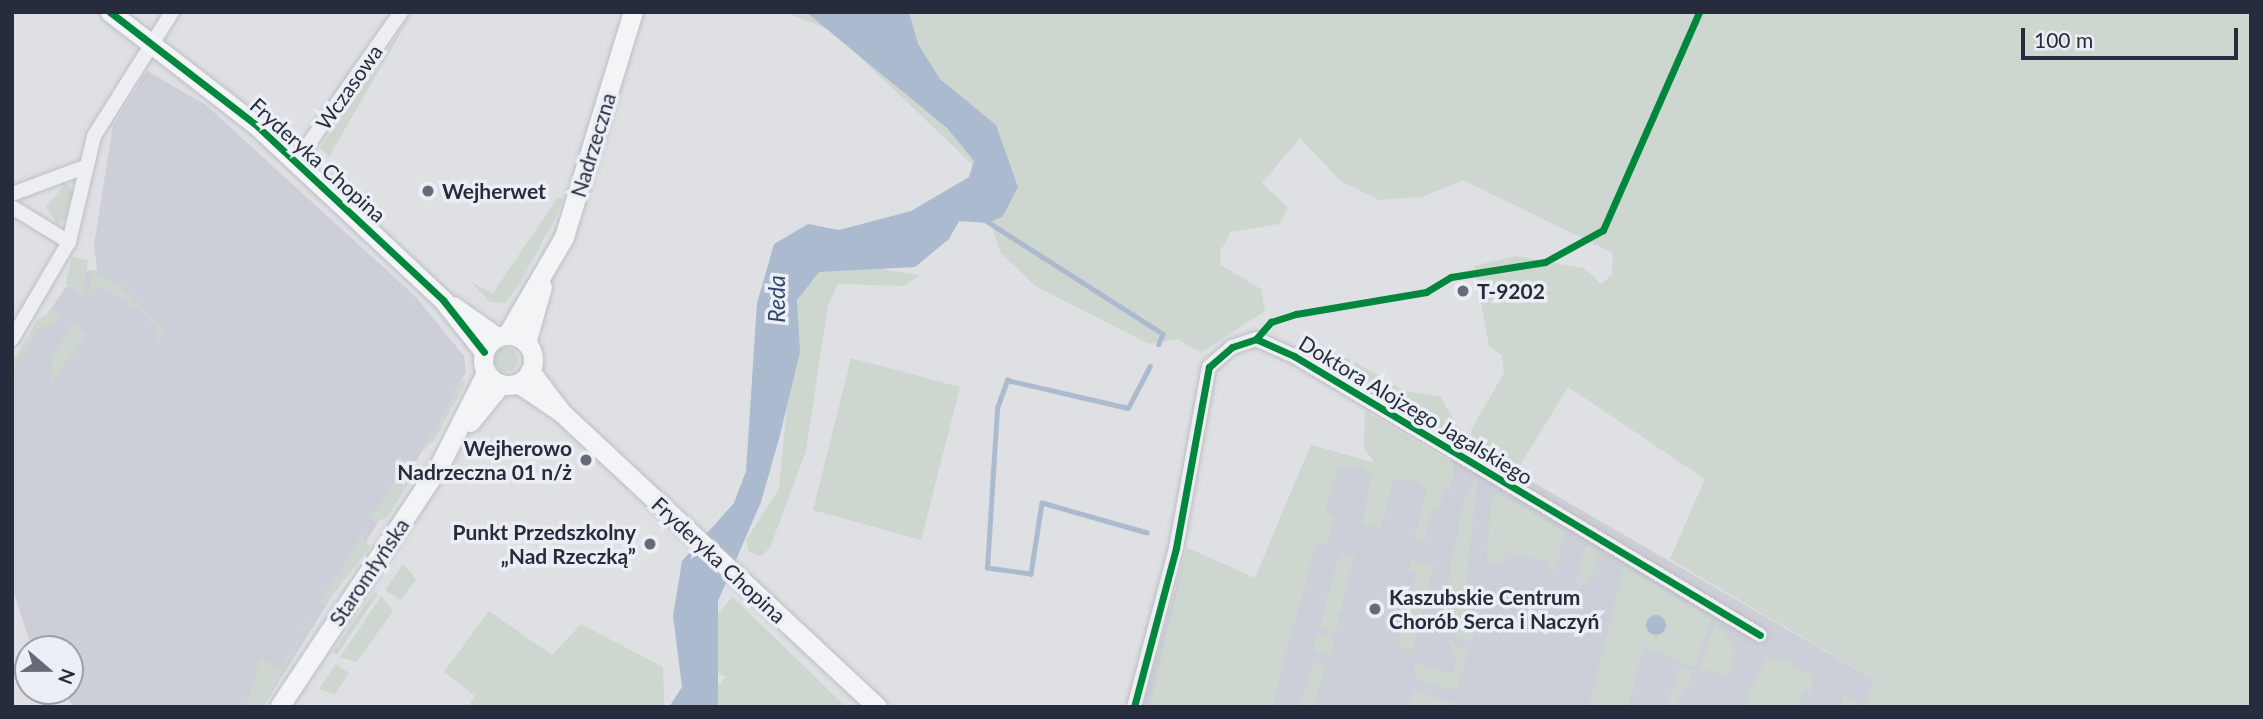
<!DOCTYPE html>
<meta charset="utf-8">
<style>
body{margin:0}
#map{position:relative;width:2263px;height:719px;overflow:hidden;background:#dee0e4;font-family:Lato,sans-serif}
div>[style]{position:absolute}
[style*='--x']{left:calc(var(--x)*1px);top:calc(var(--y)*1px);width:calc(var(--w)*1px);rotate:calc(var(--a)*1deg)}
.built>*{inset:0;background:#cccfd7}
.green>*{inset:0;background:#ced7cf}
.round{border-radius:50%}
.water>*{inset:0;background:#acbacf}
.stream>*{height:4.5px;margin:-2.25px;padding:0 2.25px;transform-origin:2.25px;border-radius:2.25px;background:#acbacf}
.roads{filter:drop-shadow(0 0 2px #bdbec2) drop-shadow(0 0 2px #bdbec2)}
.street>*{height:14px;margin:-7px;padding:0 7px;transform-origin:7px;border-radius:7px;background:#edeef1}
.secondary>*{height:19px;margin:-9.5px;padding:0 9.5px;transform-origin:9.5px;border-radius:9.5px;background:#f2f4f5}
.secondary>.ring{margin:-9.5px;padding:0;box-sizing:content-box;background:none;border:19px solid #f2f4f5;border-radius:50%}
.cycleway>*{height:7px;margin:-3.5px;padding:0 3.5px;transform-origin:3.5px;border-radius:3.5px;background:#00873e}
.dots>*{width:19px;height:19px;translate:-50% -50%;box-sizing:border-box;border:4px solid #ebeef4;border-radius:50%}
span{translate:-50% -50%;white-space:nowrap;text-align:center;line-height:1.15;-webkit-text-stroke:7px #ebeef4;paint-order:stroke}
.street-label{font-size:21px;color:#262c3c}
.poi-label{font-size:21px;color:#262c3c;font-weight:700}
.left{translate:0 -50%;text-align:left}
.right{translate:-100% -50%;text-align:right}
.water-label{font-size:23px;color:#31466f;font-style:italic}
.frame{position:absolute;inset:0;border:14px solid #262c3c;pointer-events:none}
.north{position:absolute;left:14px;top:635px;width:70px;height:70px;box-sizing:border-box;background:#ebeef4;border:2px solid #9ca0aa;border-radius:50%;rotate:110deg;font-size:19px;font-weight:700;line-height:28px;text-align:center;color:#262c3c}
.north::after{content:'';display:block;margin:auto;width:24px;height:32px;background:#666b77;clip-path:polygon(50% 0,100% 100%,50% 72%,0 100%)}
.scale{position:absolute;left:2021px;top:28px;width:217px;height:32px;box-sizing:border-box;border:4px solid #262c3c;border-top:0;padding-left:9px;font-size:21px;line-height:24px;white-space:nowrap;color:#262c3c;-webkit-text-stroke:5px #ebeef4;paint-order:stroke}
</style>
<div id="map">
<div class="built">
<i style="clip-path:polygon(147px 71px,206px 105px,416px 297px,464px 356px,466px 372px,426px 445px,263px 707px,74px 707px,61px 691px,70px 691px,70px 649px,32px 649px,12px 587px,12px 363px,77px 272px,97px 270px,94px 245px,113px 125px)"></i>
<i style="clip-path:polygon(1395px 429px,1450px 462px,1460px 440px,1875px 680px,1866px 707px,1142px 707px,1187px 548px,1255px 578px,1311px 445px,1374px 463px)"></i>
</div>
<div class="green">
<i style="clip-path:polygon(784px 12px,2251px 12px,2251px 707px,1840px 707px,1843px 696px,1864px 706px,1875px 680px,1670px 559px,1705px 479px,1568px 387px,1514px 475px,1472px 448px,1471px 430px,1504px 373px,1502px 355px,1489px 346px,1474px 266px,1516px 256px,1584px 268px,1601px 284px,1612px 275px,1613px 253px,1463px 180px,1422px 197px,1379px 200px,1341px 181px,1300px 138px,1262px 183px,1288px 208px,1279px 224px,1231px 232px,1220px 252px,1221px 265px,1261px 289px,1265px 311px,1201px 353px,1177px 339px,1149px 344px,1035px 286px,1000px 252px,974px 166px,832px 31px)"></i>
<i style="clip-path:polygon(411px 15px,329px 157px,320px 148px)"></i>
<i style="clip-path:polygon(66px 183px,73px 192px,65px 219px,57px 224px,46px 207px)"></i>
<i style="clip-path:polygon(558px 197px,563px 199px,555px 219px,520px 283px,505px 303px,490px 302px,471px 282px,493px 293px)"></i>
<i style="clip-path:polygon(72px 257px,88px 260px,83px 297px,65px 283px)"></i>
<i style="clip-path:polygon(838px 263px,920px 275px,904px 286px,838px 284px,828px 305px,806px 451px,770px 548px,761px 556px,749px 552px,746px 540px,779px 489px,797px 304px,803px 284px,819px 268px)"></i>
<i style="clip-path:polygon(92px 271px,117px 283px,166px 331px,156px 346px,157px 326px,137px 309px,103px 287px,88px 297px)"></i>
<i style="clip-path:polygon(55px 309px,60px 317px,54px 326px,42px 326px,16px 364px,12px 387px,12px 363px,38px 319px)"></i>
<i style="clip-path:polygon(73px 324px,87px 334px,50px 384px,53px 356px)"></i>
<i style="clip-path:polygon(1317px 345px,1351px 360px,1345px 371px,1313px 352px)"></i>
<i class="round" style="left:494px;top:348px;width:24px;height:24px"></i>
<i style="clip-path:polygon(851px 358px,960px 387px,921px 540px,813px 510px)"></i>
<i style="clip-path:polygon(1355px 362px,1405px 391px,1441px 397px,1458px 428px,1454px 437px,1349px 374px)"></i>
<i style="clip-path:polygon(462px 378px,465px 384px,434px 441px,424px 449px)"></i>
<i style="clip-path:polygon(1365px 411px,1454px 464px,1451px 489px,1445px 488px,1438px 511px,1432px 510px,1424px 540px,1415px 536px,1427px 490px,1417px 481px,1393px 481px,1381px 528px,1363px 523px,1371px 475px,1361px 466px,1338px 466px,1325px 513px,1334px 516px,1327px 546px,1316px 544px,1272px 707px,1150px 707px,1187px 548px,1255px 578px,1311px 445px,1375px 463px,1364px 448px)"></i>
<i style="clip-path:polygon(397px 457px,415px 462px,415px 474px,387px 517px,376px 522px,364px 511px,374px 514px,404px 466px)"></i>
<i style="clip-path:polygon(1477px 479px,1467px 575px,1452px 635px,1449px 577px,1465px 497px)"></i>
<i style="clip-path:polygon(1498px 493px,1565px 532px,1556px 568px,1546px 571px,1549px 563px,1505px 551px,1501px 566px,1487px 560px,1491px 498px)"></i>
<i style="clip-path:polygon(362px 534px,370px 547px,324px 606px,320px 603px)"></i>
<i style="clip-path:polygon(1586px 544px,1599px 552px,1588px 583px,1575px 586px)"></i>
<i style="clip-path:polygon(1340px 553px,1355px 555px,1335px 632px,1320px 626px)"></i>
<i style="clip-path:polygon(1411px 560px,1433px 566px,1413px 650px,1398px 645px,1417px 572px,1408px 569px)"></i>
<i style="clip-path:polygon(403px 564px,416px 579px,401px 600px,385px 590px)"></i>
<i style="clip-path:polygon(1624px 567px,1711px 619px,1694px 667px,1644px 648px,1628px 707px,1589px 707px)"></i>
<i style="clip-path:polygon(374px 592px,378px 594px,337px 655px,333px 652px)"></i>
<i style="clip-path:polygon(381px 596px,393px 611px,357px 662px,340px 657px)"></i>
<i style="clip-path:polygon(733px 597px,846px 707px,706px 707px,704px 701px,726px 677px,712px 670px,709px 649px,719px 612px)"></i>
<i style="clip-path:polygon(1460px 606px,1480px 611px,1472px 641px,1455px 637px)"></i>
<i style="clip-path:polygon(489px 611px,552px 655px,581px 624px,663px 667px,664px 705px,468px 707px,475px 696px,444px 672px)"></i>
<i style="clip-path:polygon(314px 613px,262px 707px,246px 707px,260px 658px,280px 669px)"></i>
<i style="clip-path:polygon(1716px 623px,1736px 647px,1729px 677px,1700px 668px)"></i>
<i class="round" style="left:1314px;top:634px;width:20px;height:20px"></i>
<i style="clip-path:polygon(1448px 639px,1468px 652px,1456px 690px,1419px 680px,1414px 672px,1415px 664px,1453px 674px,1456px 662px)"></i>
<i style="clip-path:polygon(1766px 658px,1783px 658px,1812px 677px,1812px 693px,1804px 691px,1798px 707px,1743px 707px)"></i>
<i style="clip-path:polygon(1315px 663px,1325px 666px,1314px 707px,1299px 707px)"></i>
<i style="clip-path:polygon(336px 664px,349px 673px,335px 694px,319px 689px)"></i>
<i style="clip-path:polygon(1681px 666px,1692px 670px,1688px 684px,1674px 707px,1667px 707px)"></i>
<i style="clip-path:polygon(1413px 692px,1453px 702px,1452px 707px,1408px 705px)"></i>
</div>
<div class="water">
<i style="clip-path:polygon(806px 12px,909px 12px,918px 44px,940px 79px,996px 125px,1018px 187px,1003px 216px,989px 223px,959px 221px,949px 239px,915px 267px,819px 272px,797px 300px,800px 352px,779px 439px,761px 502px,718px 601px,718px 707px,669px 707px,682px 687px,673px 616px,682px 561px,734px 503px,746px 471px,757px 303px,774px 244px,808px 224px,839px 230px,911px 211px,969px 177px,974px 161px,947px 128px)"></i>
<i class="round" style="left:1646px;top:615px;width:20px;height:20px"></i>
</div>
<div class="stream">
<i style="--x:985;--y:220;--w:211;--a:32.6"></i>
<i style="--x:1163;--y:334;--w:11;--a:112"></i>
<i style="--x:1147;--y:533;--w:109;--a:-164.1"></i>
<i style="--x:1042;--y:503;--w:72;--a:98.8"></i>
<i style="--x:1031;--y:574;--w:44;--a:-172.2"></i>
<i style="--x:987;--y:568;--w:160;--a:-86.4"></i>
<i style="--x:997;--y:408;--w:30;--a:-70"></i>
<i style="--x:1007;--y:380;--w:124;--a:13"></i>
<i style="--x:1128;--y:408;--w:47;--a:-62.4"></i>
</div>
<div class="roads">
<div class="street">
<i style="--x:296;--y:162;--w:183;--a:-55"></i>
<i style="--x:12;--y:194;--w:75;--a:-20.4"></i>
<i style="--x:12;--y:207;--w:67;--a:31.6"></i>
<i style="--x:12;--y:339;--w:113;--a:-59.6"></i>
<i style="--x:69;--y:242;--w:109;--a:-76.7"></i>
<i style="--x:94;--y:136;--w:146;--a:-57.8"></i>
<i style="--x:1134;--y:707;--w:164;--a:-75.2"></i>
<i style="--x:1176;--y:548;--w:184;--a:-79.7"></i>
<i style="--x:1209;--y:367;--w:30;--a:-41"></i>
<i style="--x:1232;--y:347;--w:25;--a:-18"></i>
<i style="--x:1256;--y:339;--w:42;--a:24.1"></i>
<i style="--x:1294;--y:356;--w:543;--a:30.91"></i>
</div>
<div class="secondary">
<i style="--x:110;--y:12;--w:183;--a:37.7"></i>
<i style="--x:255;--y:124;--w:258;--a:43.1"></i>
<i style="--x:443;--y:300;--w:66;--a:51.7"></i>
<i style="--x:453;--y:306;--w:54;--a:35.2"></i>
<i style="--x:507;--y:335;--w:113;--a:-59.8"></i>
<i style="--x:564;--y:237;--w:235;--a:-73"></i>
<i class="ring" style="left:483px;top:335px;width:31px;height:31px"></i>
<i style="--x:526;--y:343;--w:58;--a:-74.1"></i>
<i style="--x:530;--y:371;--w:53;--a:52.7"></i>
<i style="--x:562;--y:413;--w:431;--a:43"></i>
<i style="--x:518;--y:383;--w:52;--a:34"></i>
<i style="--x:470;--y:422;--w:49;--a:-50.8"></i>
<i style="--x:279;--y:707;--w:287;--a:-56.4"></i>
<i style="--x:438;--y:468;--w:106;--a:-63.2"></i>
</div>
</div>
<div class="cycleway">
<i style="--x:110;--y:12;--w:183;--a:37.7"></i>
<i style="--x:255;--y:124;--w:258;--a:43.1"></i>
<i style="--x:443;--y:300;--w:66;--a:51.7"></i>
<i style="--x:1256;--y:339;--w:23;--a:-49"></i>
<i style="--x:1271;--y:322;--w:26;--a:-18"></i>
<i style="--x:1296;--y:314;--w:132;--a:-9.6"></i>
<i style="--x:1426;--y:292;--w:29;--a:-31"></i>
<i style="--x:1451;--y:277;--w:95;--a:-9.1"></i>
<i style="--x:1545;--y:262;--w:66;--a:-28.9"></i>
<i style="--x:1603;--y:230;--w:238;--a:-66.2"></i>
<i style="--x:1134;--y:707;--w:164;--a:-75.2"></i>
<i style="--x:1176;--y:548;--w:184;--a:-79.7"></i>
<i style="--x:1209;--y:367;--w:30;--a:-41"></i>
<i style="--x:1232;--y:347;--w:25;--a:-18"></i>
<i style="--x:1256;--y:339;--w:42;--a:24.1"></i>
<i style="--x:1294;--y:356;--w:543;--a:30.91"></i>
</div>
<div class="dots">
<i style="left:428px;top:191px;background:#666b77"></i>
<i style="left:1463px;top:291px;background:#666b77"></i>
<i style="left:586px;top:460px;background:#666b77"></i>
<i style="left:650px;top:544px;background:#666b77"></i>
<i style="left:1375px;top:609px;background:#666b77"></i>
</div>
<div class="street-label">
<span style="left:349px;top:87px;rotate:-55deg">Wczasowa</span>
<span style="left:593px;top:145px;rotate:-73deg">Nadrzeczna</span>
<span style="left:318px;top:160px;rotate:42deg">Fryderyka Chopina</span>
<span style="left:1416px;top:410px;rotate:31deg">Doktora Alojzego Jagalskiego</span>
<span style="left:719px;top:560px;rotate:43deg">Fryderyka Chopina</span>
<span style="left:369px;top:572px;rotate:-56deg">Staromłyńska</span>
</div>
<div class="poi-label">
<span class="left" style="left:442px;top:191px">Wejherwet</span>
<span class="left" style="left:1477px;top:291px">T-9202</span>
<span class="right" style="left:572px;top:460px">Wejherowo<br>Nadrzeczna 01 n/ż</span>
<span class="right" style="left:636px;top:544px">Punkt Przedszkolny<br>„Nad Rzeczką”</span>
<span class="left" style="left:1389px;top:609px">Kaszubskie Centrum<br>Chorób Serca i Naczyń</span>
</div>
<div class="water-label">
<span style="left:776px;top:299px;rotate:-90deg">Reda</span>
</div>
<div class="frame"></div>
<div class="north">N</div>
<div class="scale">100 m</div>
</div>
